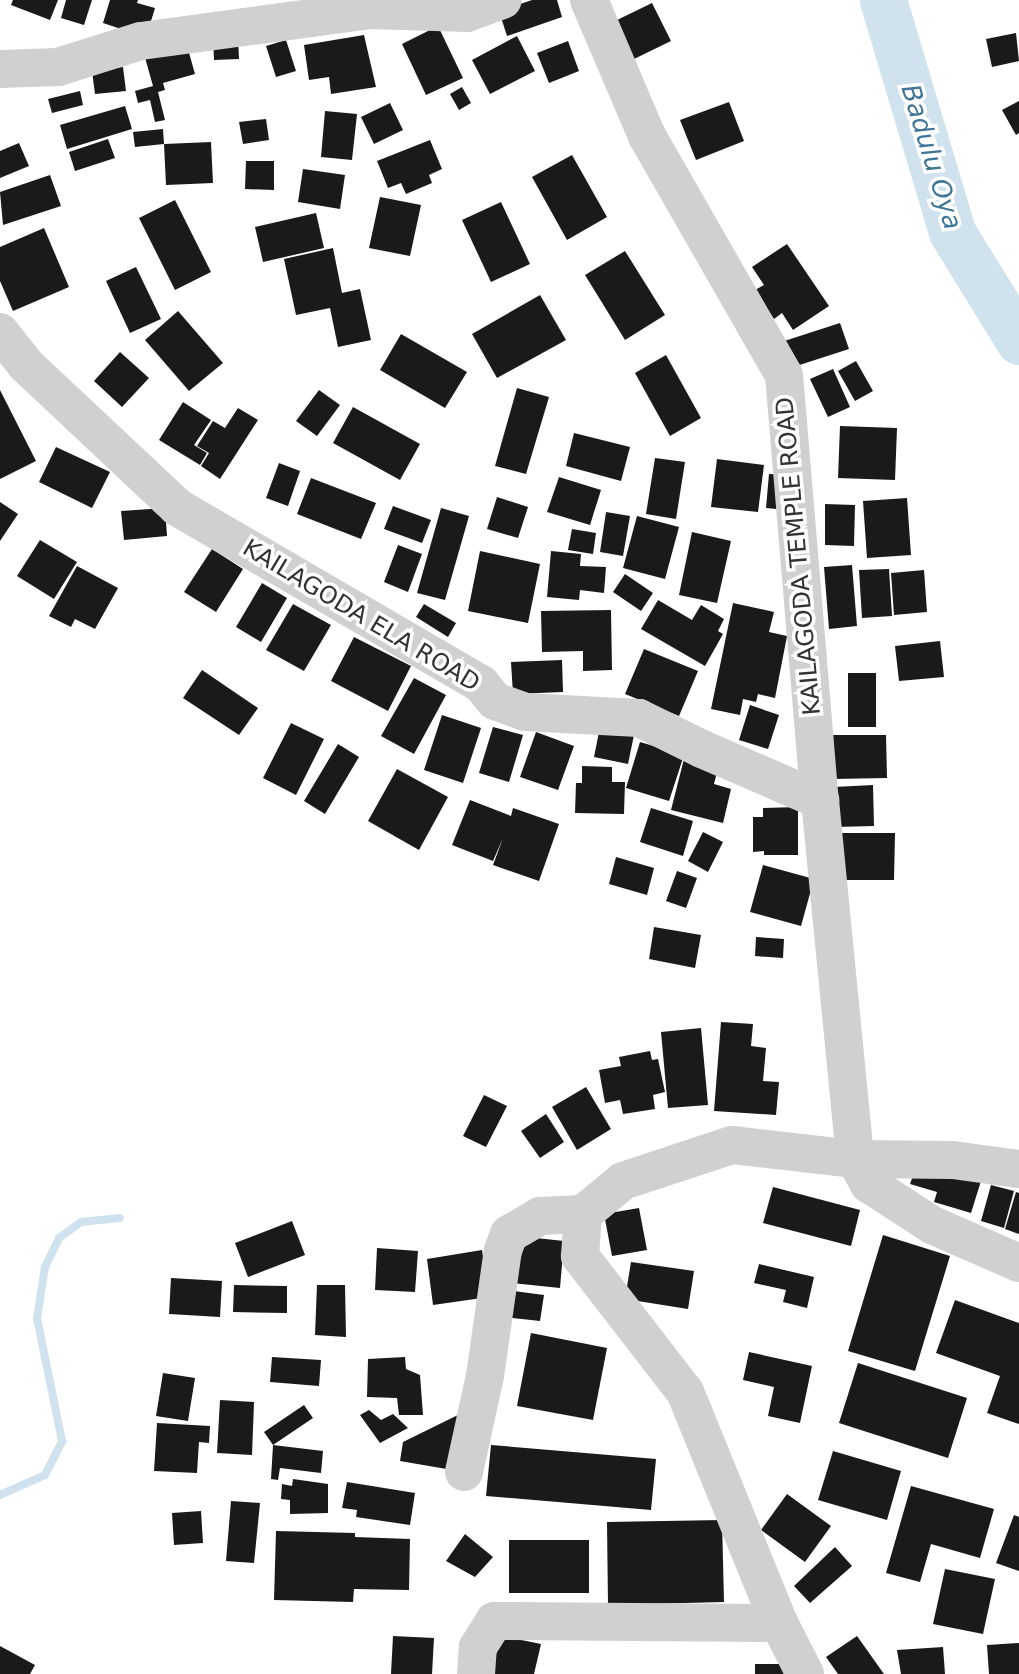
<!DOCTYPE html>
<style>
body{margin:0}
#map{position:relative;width:1019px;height:1674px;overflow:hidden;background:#fff;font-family:"DejaVu Sans",sans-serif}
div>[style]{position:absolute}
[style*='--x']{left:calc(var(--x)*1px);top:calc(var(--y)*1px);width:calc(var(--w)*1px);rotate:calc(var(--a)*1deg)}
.stream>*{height:8px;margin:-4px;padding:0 4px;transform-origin:4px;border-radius:4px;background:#cfe2ee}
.river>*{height:47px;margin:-23.5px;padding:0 23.5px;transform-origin:23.5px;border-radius:23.5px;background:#cfe2ee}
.building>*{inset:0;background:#1a1a1a}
.minor>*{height:38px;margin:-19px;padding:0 19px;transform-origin:19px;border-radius:19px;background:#d0d0d0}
span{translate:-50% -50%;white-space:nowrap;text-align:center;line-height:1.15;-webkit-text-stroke:7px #fff;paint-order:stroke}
.street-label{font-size:24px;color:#333}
.water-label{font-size:26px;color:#3f7597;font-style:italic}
</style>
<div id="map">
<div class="stream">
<i style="--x:0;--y:1495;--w:49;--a:-24"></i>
<i style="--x:45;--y:1475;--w:38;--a:-63"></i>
<i style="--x:62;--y:1441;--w:126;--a:-101.5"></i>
<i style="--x:37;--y:1318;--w:52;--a:-81.1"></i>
<i style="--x:45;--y:1267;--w:32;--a:-64"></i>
<i style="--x:59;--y:1238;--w:27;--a:-36"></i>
<i style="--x:81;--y:1222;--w:39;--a:-6"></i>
</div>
<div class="river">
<i style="--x:883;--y:0;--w:242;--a:73.4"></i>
<i style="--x:952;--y:232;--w:128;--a:58.4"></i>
</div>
<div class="building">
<i style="clip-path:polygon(13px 0,58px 0,50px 20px,11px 5px)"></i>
<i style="clip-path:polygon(66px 0,92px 0,84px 25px,61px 18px)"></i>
<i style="clip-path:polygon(110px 0,138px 0,137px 3px,155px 8px,148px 31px,130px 32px,103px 23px)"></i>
<i style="clip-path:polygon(532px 0,557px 0,562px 17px,507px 36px,499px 11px)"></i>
<i style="clip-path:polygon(652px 3px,671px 41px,634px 59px,615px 21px)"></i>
<i style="clip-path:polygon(438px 26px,463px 78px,426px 95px,402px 44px)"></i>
<i style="clip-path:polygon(1016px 33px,1019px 61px,992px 67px,986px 39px)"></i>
<i style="clip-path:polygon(364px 35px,376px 87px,331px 94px,329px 77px,309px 80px,304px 45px)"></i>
<i style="clip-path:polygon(517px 36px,535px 71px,490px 94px,472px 60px)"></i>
<i style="clip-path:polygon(213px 37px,238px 37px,239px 59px,214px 60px)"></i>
<i style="clip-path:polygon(286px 40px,296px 71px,276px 77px,266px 46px)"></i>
<i style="clip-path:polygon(568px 41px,579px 71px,549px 83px,537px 53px)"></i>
<i style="clip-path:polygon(186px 42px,195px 74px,163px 83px,165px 90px,158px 92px,165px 120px,155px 122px,150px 100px,138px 103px,135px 91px,153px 86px,144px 54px)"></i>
<i style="clip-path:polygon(123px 67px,126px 91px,95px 94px,92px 71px)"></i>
<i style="clip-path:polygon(462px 87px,471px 103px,459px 110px,450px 94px)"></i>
<i style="clip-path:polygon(80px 91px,83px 105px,52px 113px,48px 99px)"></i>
<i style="clip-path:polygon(1019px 101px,1019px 133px,1016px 135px,1002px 110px)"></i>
<i style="clip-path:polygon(729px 102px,744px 141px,696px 160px,680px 120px)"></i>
<i style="clip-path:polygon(390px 103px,403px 130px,374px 144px,361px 117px)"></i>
<i style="clip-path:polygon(125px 106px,132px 129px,67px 149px,60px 125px)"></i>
<i style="clip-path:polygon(325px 111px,357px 114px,352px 160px,321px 157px)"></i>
<i style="clip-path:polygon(266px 119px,269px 140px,243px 144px,239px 122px)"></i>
<i style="clip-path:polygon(163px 129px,164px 144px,135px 147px,133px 132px)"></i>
<i style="clip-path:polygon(108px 139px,115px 158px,75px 171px,69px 152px)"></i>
<i style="clip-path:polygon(430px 140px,442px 169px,429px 175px,432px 183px,406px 194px,401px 183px,388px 188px,377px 161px)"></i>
<i style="clip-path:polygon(211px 142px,213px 183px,166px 185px,164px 144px)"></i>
<i style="clip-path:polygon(19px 143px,29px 166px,0 178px,0 151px)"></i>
<i style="clip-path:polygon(572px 155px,607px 217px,567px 240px,532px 177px)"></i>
<i style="clip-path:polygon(246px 161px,274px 161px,274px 190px,245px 189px)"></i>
<i style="clip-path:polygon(303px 169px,345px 175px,340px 209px,298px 202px)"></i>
<i style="clip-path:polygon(50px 175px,61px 206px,3px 225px,0 192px)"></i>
<i style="clip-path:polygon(380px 197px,421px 205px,410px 256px,369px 248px)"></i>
<i style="clip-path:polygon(175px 200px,211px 272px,175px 290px,139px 218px)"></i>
<i style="clip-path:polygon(501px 202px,530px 264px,491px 282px,462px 220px)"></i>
<i style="clip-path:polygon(316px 213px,324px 248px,263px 262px,255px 227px)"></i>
<i style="clip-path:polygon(44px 228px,69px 287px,13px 311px,0 281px,0 247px)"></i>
<i style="clip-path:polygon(787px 244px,829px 306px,793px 330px,782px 313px,774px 319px,755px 290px,764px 285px,752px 267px)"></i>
<i style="clip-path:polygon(333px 248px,342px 293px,360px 289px,371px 340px,338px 347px,330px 308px,296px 315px,284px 259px)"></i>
<i style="clip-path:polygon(625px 251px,665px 315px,625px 340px,585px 275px)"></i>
<i style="clip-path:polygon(136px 267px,161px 319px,130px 333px,106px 281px)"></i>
<i style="clip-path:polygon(540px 295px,566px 340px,497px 378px,472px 334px)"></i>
<i style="clip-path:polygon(178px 311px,223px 363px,189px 391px,145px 340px)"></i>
<i style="clip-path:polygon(840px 323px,849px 349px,784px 370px,775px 344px)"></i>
<i style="clip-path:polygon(401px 334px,467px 372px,445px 408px,380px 370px)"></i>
<i style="clip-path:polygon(120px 352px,149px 378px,122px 407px,94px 381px)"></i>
<i style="clip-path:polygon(666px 355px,701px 418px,670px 436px,635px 373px)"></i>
<i style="clip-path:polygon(856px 361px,873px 391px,855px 401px,838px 371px)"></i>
<i style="clip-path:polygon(833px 369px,850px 407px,828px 417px,810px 379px)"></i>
<i style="clip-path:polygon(517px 388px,549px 397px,526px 474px,495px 466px)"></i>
<i style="clip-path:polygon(0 390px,36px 461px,0 479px)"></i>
<i style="clip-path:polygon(319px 390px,340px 405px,317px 436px,296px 421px)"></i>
<i style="clip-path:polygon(183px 402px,211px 420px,194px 445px,207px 453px,200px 465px,159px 440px)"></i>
<i style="clip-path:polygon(353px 407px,420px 444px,400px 480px,333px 443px)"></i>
<i style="clip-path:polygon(238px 408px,258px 420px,220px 479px,201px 466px,209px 453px,197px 446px,213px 421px,225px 428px)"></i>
<i style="clip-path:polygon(840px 426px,897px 428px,895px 480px,838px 478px)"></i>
<i style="clip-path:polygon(574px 433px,630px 447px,621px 481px,566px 466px)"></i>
<i style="clip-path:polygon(56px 447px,110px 472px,92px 508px,39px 482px)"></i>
<i style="clip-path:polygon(655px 458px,685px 462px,676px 519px,646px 514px)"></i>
<i style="clip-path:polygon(717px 459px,764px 465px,758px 512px,711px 507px)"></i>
<i style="clip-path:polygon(279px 463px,300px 471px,288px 506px,266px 498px)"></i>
<i style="clip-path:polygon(769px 474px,790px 475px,787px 510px,766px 508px)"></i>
<i style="clip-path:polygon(559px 477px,601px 490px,590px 525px,547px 512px)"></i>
<i style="clip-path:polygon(311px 478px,376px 503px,361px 539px,297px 514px)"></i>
<i style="clip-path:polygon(497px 497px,528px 507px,518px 538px,487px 529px)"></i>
<i style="clip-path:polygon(907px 498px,911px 555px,867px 558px,863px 501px)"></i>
<i style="clip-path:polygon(0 502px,18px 514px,0 541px)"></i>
<i style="clip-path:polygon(825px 504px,855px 505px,854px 546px,825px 545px)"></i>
<i style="clip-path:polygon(393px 506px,431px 520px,422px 543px,384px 529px)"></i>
<i style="clip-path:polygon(165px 508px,167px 536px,124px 540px,121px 511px)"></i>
<i style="clip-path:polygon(441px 508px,469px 516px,445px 600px,417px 593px)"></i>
<i style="clip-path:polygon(606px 512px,630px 516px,623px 556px,600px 552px)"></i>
<i style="clip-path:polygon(637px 516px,679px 527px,665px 579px,623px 568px)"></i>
<i style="clip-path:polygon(572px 529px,596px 533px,593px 554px,568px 550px)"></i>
<i style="clip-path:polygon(692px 532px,731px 541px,717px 603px,679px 595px)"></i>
<i style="clip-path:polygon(40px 540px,77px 562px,54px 599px,17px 576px)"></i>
<i style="clip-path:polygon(398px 545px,422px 554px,408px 592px,384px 582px)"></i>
<i style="clip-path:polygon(212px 549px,243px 569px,216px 612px,184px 592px)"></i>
<i style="clip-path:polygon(480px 551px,540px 564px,528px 623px,468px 611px)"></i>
<i style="clip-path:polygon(551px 551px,581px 554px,580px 566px,606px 567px,604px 593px,580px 590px,579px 600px,547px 597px)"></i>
<i style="clip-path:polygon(852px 565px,857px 626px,829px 629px,824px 567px)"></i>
<i style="clip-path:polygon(77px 566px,118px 588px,95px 629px,75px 619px,71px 627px,49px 616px)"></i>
<i style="clip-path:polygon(889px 569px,892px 616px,862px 618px,859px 570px)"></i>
<i style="clip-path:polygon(924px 570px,927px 612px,894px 615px,891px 573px)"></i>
<i style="clip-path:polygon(625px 574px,653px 593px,641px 611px,613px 592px)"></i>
<i style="clip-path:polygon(262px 583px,287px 598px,261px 642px,236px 627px)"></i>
<i style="clip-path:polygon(658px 600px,692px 620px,701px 605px,724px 619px,718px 631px,723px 634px,705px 666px,641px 629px)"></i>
<i style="clip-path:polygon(733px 603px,774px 612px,769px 632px,787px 636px,775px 698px,758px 694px,756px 702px,743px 699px,740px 715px,711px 709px)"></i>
<i style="clip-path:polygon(293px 604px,331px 625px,304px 671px,266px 650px)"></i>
<i style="clip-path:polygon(424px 604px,456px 623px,448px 637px,416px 617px)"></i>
<i style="clip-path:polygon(611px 610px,612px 670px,583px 671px,583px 651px,542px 652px,541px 611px)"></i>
<i style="clip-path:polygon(354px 637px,411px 666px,388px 711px,331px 681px)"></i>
<i style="clip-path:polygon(940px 641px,944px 677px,899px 681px,895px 646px)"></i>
<i style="clip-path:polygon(644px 649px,698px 671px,679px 716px,625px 694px)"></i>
<i style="clip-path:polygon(562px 660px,563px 692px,513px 694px,511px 662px)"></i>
<i style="clip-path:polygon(202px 670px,258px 708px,239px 735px,183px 698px)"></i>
<i style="clip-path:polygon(848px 673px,876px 673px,876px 727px,848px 727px)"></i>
<i style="clip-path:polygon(414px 678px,446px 695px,414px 754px,381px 736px)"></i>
<i style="clip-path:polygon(750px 705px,779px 715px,768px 749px,739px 740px)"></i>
<i style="clip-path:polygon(442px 715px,481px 728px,463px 783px,424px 770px)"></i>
<i style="clip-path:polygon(291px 723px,324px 739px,296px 795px,263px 778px)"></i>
<i style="clip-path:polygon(493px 727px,523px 735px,509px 782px,479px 773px)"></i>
<i style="clip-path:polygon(600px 727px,634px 735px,628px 764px,594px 757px)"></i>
<i style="clip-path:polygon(536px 732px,574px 746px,558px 790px,520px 777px)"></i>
<i style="clip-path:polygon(832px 735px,886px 735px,887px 778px,833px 779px)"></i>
<i style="clip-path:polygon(640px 742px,684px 755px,669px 801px,626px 788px)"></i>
<i style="clip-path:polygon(338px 744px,359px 757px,325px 814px,304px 801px)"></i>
<i style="clip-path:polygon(685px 755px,719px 764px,714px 784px,731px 789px,723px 823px,671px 810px)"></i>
<i style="clip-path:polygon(582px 766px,612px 767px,612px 782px,625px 782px,624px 814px,575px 813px,576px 783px,582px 783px)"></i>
<i style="clip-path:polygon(397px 769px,448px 797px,419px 850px,368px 821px)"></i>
<i style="clip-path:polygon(873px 785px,874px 826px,835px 827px,834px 787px)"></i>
<i style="clip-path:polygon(470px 800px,511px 816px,513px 808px,559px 824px,539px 881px,493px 865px,503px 838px,493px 861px,452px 845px)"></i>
<i style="clip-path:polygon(798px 807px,798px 855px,764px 855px,764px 851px,753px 852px,753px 817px,763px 817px,763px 808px)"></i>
<i style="clip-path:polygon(651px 808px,693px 821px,683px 856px,640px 842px)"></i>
<i style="clip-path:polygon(703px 832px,723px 842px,708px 872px,688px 861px)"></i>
<i style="clip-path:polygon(836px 833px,895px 833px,894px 880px,836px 880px)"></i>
<i style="clip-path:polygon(616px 857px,654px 868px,647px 895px,609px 884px)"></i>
<i style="clip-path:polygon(763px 865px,814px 879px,801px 926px,750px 912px)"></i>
<i style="clip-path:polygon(677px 871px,697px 878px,686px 908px,666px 901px)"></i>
<i style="clip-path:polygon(654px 927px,701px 935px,695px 968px,649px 959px)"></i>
<i style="clip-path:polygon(756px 937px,784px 939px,783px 958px,755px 956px)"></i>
<i style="clip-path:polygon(721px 1022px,753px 1024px,751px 1046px,766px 1048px,763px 1081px,779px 1082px,776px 1115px,714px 1111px)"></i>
<i style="clip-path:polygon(701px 1028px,708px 1105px,668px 1108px,661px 1032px)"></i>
<i style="clip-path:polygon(650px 1051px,652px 1060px,658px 1059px,665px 1092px,653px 1095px,655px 1109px,623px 1114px,620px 1100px,605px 1103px,599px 1070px,621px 1066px,619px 1057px)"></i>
<i style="clip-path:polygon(586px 1087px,611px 1129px,577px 1150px,552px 1107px)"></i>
<i style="clip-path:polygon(484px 1095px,507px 1106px,486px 1147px,463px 1136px)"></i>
<i style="clip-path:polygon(546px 1114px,564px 1142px,540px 1158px,521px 1131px)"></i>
<i style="clip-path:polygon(916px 1167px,981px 1181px,971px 1213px,934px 1202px,937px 1192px,910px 1184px)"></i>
<i style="clip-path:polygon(991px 1185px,1014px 1191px,1004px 1228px,981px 1221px)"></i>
<i style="clip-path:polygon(773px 1187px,860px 1210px,851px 1246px,763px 1223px)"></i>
<i style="clip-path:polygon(1016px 1192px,1019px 1193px,1019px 1234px,1005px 1229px)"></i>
<i style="clip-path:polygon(639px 1208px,647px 1250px,612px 1256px,604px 1214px)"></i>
<i style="clip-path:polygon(292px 1221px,305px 1255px,248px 1277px,235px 1243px)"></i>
<i style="clip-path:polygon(883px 1235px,950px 1256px,915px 1371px,848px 1351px)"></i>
<i style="clip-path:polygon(517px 1236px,564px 1241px,560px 1288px,512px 1283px)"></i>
<i style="clip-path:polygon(377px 1248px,418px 1251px,415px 1292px,375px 1290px)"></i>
<i style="clip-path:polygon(482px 1250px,489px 1297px,433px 1305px,427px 1259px)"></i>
<i style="clip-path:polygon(631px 1262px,694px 1271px,688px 1309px,625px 1299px)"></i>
<i style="clip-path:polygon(759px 1264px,814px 1277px,807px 1308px,783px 1302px,786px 1290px,754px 1283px)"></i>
<i style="clip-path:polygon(171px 1278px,222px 1281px,220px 1317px,169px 1314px)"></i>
<i style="clip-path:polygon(234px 1285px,287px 1286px,287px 1313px,233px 1312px)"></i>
<i style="clip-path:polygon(317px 1285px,345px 1285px,346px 1337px,315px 1335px)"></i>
<i style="clip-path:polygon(507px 1290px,544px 1295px,540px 1321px,504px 1317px)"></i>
<i style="clip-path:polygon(955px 1300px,1019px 1323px,1019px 1424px,987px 1413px,1000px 1376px,936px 1353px)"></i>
<i style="clip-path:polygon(531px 1333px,607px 1348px,593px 1420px,517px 1406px)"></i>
<i style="clip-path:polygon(749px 1352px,812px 1366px,800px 1423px,768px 1416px,774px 1387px,743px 1380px)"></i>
<i style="clip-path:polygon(272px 1357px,321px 1360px,319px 1386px,270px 1382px)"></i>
<i style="clip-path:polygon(405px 1357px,406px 1369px,420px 1375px,423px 1415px,399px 1415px,397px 1398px,367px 1397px,368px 1359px)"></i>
<i style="clip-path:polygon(858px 1363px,967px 1398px,948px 1458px,839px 1423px)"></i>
<i style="clip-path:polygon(163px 1373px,195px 1378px,188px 1421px,156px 1416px)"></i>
<i style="clip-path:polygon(220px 1400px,254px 1402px,252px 1455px,217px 1453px)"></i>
<i style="clip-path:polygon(304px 1405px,313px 1418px,273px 1445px,264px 1432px)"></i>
<i style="clip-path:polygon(369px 1410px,381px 1420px,393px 1414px,408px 1428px,380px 1443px,360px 1415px)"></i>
<i style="clip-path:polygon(464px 1412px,464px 1472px,400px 1461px,403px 1442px)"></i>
<i style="clip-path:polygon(157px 1423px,210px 1426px,209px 1443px,199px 1442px,197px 1473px,154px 1471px)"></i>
<i style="clip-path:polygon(273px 1445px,323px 1451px,321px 1473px,280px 1468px,278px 1480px,271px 1479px)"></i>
<i style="clip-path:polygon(491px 1445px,656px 1459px,651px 1510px,486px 1496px)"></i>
<i style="clip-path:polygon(833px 1451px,901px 1471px,887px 1520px,818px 1500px)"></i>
<i style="clip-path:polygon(293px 1479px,328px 1484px,328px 1513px,290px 1514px,290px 1500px,281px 1499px,282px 1484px,292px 1486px)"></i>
<i style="clip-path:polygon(347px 1482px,415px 1493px,410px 1525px,356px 1517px,357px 1510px,342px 1508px)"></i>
<i style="clip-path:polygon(911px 1486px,994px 1509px,980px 1558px,931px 1544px,920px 1582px,886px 1573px)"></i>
<i style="clip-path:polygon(787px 1494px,831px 1526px,805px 1562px,761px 1530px)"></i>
<i style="clip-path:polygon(231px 1501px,260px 1503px,254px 1563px,226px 1561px)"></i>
<i style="clip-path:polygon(201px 1511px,203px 1543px,174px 1545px,172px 1513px)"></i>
<i style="clip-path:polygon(1014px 1515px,1019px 1517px,1019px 1571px,996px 1563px)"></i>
<i style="clip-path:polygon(722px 1520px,724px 1602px,608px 1605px,607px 1522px)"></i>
<i style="clip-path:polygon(276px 1531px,355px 1533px,355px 1537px,410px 1539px,409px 1590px,354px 1589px,353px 1602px,274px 1600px)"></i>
<i style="clip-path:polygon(465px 1534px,493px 1557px,475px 1577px,446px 1561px)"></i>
<i style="clip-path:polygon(509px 1540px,589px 1540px,589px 1593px,509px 1593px)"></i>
<i style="clip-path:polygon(835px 1547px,852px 1566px,810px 1603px,794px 1586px)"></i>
<i style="clip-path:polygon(945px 1569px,995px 1579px,983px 1634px,933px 1624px)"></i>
<i style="clip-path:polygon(497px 1635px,541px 1644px,534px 1674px,488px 1674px)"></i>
<i style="clip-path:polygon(393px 1636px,434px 1638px,432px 1674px,391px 1674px)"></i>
<i style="clip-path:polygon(857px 1636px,884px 1674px,838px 1674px,826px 1657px)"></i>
<i style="clip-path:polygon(1019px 1643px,1019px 1674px,989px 1674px,987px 1645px)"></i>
<i style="clip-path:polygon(0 1646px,35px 1665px,30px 1674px,0 1674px)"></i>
<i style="clip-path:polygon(943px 1647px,945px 1674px,901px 1674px,897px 1650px)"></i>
<i style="clip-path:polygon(755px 1664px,786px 1664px,786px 1674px,755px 1674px)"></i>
</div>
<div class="minor">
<i style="--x:589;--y:0;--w:148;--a:66.9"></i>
<i style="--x:647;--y:136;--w:275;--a:60.2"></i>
<i style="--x:784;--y:375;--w:427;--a:85.2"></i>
<i style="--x:820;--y:800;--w:361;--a:84.4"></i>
<i style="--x:855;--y:1159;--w:29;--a:61"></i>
<i style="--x:869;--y:1184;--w:75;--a:33.1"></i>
<i style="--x:932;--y:1225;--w:95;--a:23.6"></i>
<i style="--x:0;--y:69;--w:58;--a:-2"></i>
<i style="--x:58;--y:67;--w:87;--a:-17.4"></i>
<i style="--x:141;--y:41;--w:230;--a:-7.7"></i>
<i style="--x:369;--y:10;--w:98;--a:1.8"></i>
<i style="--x:467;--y:13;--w:38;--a:-20"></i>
<i style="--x:0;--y:332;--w:42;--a:51.8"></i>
<i style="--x:26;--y:365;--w:207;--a:43.2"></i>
<i style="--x:177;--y:507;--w:352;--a:30.2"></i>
<i style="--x:481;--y:684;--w:22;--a:51"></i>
<i style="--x:495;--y:701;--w:32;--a:20"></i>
<i style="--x:525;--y:712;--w:114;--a:3"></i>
<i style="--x:639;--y:718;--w:70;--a:26.2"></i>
<i style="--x:702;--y:749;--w:129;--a:23.4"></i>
<i style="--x:464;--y:1472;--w:98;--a:-77.7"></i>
<i style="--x:485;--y:1376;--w:127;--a:-81.9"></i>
<i style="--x:503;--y:1250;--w:17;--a:-69"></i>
<i style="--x:509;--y:1234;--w:36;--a:-30"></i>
<i style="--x:540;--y:1216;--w:43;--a:-2.7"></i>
<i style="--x:476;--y:1674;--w:27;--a:-86"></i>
<i style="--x:478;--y:1647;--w:31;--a:-58"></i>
<i style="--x:494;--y:1621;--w:285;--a:0.4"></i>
<i style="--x:805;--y:1674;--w:57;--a:-117"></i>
<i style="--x:779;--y:1623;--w:249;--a:-112.1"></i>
<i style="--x:685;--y:1392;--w:172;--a:-127.7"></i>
<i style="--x:580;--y:1256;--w:42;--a:-85.9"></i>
<i style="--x:583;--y:1214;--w:52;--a:-39.5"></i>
<i style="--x:623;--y:1181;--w:115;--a:-18.3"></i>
<i style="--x:732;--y:1145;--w:124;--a:6.5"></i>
<i style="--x:855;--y:1159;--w:98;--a:0.6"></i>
<i style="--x:953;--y:1160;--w:67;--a:7.8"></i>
</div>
<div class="street-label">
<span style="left:799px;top:556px;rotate:-95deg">KAILAGODA TEMPLE ROAD</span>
<span style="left:361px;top:616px;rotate:31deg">KAILAGODA ELA ROAD</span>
</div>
<div class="water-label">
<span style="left:931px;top:157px;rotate:73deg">Badulu Oya</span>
</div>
</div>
